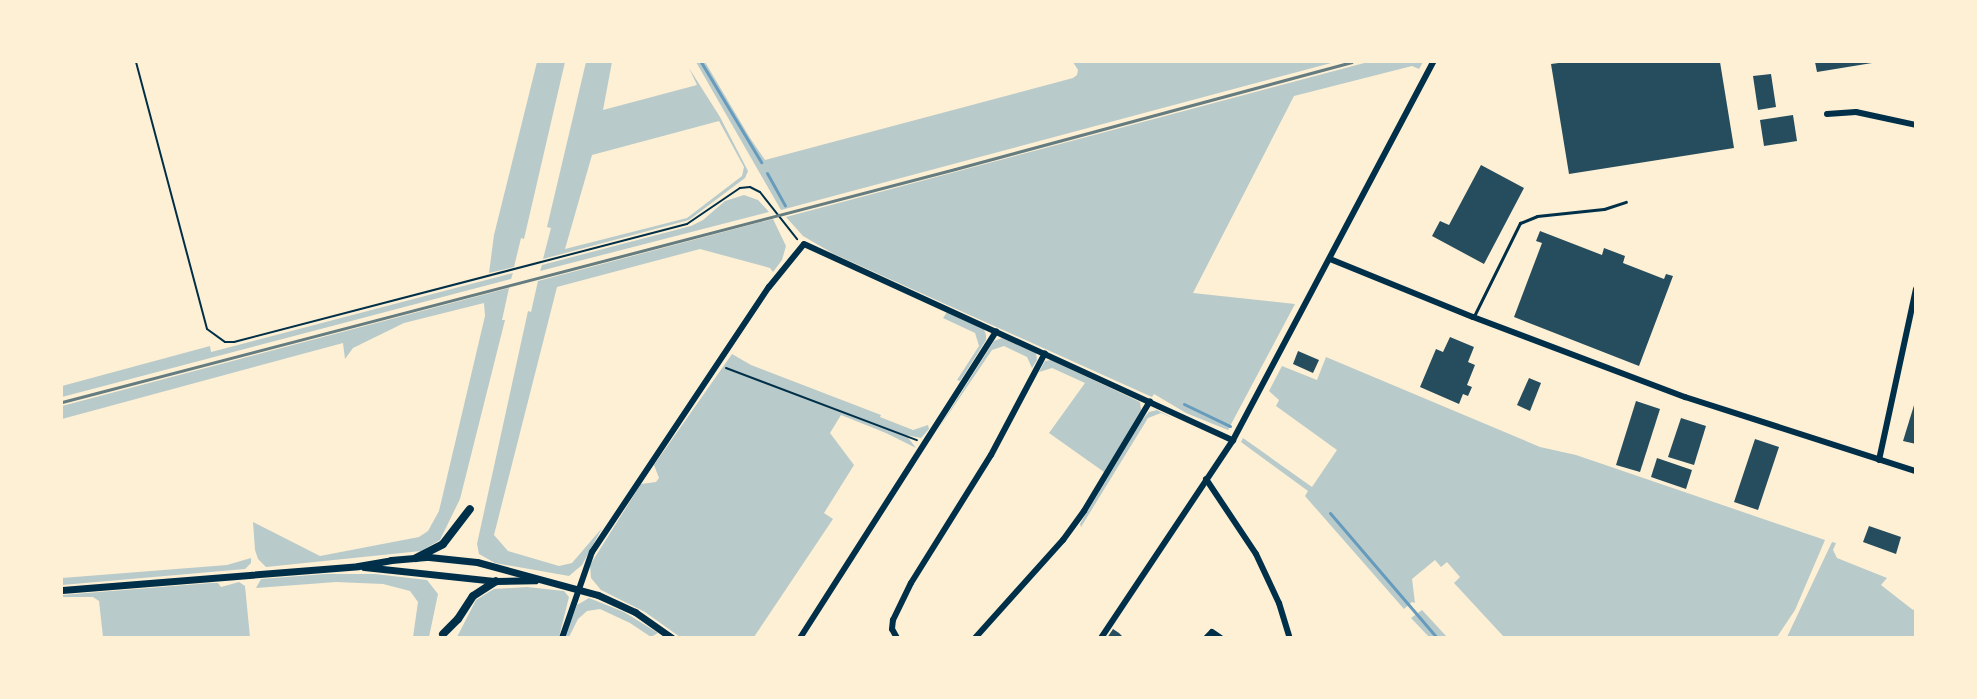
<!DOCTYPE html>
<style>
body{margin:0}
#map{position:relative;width:1977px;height:699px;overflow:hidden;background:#fdf0d5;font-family:"Varela Round",sans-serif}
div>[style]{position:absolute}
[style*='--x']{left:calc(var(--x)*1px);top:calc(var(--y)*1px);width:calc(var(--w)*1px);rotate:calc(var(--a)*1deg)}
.green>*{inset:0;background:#b9caca}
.stream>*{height:3px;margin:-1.5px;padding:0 1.5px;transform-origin:1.5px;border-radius:1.5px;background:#669bbc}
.building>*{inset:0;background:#264d5e}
.path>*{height:2px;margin:-1px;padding:0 1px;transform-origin:1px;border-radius:1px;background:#003049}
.service>*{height:3px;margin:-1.5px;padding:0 1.5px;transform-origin:1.5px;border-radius:1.5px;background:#003049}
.minor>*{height:6px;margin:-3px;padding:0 3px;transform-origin:3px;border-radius:3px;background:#003049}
.tertiary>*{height:7px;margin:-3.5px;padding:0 3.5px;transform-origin:3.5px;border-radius:3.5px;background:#003049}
.secondary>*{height:8px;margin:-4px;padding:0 4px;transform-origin:4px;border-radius:4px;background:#003049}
.rail>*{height:3px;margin:-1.5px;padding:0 1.5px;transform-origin:1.5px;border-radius:1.5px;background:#657d81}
span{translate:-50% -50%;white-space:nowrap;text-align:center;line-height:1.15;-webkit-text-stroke:6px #fdf0d5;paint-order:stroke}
.frame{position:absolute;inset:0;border:63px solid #fdf0d5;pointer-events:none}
</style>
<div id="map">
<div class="green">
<i style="clip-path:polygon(537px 62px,565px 62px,524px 239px,521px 238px,514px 267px,489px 273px,494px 235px)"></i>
<i style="clip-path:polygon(evenodd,586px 62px,612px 62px,603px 110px,697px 85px,689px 68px,720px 117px,748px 171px,745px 178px,689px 220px,543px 259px,551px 228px,547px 227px,586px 62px,719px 121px,744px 167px,742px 176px,687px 218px,565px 249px,592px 155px,719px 121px)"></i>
<i style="clip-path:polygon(696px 62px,705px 62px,750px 138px,765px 160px,1073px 78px,1077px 75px,1078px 70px,1073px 62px,1335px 62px,781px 210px)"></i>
<i style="clip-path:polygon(1368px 62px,1423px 62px,1419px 69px,1412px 66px,1294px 96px,1193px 293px,1295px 304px,1228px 430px,1186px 413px,1154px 394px,1152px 397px,834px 254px,803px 236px,786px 217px)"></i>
<i style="clip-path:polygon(744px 195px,758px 200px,769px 212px,540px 271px,542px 265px,691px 226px,703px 220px,725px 201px)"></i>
<i style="clip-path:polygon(773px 219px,786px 246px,782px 260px,773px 272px,770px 268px,700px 249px,557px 287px,494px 535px,508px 551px,559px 566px,572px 563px,602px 528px,582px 565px,569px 576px,495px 563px,479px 554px,477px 544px,528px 311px,531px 312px,538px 281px)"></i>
<i style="clip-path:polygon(513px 273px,511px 279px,62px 397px,62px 386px,210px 346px,211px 352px,238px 345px)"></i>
<i style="clip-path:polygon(509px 288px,502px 320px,505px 320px,460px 499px,440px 540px,421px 551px,266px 567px,258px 559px,255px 550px,253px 522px,320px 556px,419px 537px,428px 531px,439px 511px,485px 316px,484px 303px,404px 323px,353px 348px,345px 359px,343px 343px,62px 419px,62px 406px)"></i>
<i style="clip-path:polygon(947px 312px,984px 329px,986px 335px,986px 340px,960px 381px,957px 380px,979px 346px,975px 333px,943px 318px)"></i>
<i style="clip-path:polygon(1002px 338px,1036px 353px,1037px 360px,1032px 368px,1027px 357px,1004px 346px,992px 350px,937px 431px,994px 341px)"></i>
<i style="clip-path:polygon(732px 354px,751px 365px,881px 415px,880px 417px,913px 430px,928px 425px,929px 429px,921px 438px,906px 435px,916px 448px,886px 433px,841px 415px,830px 433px,854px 465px,824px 513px,833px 519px,754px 637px,680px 637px,645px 612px,601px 590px,591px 578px,590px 565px,641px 484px,656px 482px,659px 478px,654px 465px)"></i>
<i style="clip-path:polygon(1326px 357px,1540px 447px,1576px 455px,1825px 540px,1795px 610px,1777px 637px,1504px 637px,1454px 583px,1460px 577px,1447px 562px,1441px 567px,1435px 560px,1412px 579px,1415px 603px,1412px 602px,1404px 609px,1305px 496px,1308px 491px,1241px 442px,1243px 438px,1312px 487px,1337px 450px,1276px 406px,1279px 400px,1269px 391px,1282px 366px,1317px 380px)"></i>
<i style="clip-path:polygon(1051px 360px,1140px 402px,1141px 410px,1104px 472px,1049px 433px,1085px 383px,1052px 368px,1039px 372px,1045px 361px)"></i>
<i style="clip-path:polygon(1157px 410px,1172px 418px,1161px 413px,1148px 418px,1081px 527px,1080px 524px,1142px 420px,1149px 412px)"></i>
<i style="clip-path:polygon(1832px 542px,1836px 543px,1833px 550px,1837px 558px,1887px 578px,1881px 585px,1913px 610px,1915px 608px,1915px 637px,1787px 637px)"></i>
<i style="clip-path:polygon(251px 558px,251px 563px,245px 569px,62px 585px,62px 578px,227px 565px)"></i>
<i style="clip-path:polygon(325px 574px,375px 574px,427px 580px,438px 594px,429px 637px,413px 637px,418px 602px,410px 591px,383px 584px,336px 582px,256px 588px,261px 579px)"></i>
<i style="clip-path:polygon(239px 582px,245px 586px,250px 637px,103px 637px,99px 601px,93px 597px,62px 597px,62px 595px,211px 583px,218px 583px,221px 587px)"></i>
<i style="clip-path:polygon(527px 587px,564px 591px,569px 597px,559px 637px,457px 637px,476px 600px,494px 589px)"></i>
<i style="clip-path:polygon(589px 598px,624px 612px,658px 633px,651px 637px,630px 623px,600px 609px,587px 611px,578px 619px,569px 637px,564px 638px,577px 605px)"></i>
<i style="clip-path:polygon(1422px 610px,1447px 637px,1429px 637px,1411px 618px)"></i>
</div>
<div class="stream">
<i style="--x:701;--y:62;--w:117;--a:59"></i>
<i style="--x:767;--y:173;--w:37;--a:61"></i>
<i style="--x:1184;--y:404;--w:51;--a:25.6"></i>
<i style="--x:1330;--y:513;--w:165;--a:49.4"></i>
</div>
<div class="building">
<i style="clip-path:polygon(1566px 62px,1720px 62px,1734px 148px,1569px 174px,1551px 64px)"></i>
<i style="clip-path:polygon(1815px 62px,1872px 62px,1872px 63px,1817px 72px)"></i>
<i style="clip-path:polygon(1771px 74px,1776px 107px,1758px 110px,1753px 76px)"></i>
<i style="clip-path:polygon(1793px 115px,1797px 141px,1764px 146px,1760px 120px)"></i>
<i style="clip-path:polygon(1481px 165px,1524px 188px,1484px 264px,1432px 236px,1440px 221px,1449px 225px)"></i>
<i style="clip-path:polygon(1540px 231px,1602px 255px,1604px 248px,1625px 256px,1623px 263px,1664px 279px,1666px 274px,1673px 276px,1639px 366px,1514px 317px,1542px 243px,1536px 241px)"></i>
<i style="clip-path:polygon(1450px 337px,1474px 347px,1468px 362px,1475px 365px,1467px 385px,1472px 387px,1468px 396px,1463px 394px,1459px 404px,1420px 387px,1436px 349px,1443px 352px)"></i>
<i style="clip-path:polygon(1298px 351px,1319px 360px,1313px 373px,1293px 364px)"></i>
<i style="clip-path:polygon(1529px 378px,1541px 383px,1530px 411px,1517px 405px)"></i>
<i style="clip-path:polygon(1636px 401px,1660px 409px,1640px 472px,1616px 465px)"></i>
<i style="clip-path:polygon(1915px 402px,1916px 403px,1916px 444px,1903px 441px)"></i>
<i style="clip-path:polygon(1681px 418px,1706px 426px,1694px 465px,1668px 457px)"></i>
<i style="clip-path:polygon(1755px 439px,1779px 447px,1758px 510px,1734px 502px)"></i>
<i style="clip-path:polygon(1657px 458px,1692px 470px,1686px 489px,1651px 477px)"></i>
<i style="clip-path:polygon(1869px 526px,1901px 537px,1896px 554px,1863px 542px)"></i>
<i style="clip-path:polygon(1113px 629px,1119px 633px,1124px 638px,1107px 638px)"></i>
</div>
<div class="path">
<i style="--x:136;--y:62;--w:276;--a:75.1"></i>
<i style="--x:207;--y:329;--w:22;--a:36"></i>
<i style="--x:225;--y:342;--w:9;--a:0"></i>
<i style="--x:234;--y:342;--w:468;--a:-14.6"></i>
<i style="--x:687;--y:224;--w:64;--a:-34.2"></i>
<i style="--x:740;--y:188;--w:10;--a:-6"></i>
<i style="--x:750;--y:187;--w:11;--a:27"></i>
<i style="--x:760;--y:192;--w:60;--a:51.8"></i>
<i style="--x:726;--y:368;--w:204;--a:20.7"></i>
</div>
<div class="service">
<i style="--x:1474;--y:316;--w:104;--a:-63.7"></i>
<i style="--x:1520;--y:223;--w:18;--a:-22"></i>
<i style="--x:1537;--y:216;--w:67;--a:-6"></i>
<i style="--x:1604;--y:209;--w:23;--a:-18"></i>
</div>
<div class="minor">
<i style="--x:1827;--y:114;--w:29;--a:-4"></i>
<i style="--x:1856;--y:112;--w:61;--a:12.2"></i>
<i style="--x:1330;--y:259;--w:154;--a:22.1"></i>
<i style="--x:1473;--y:317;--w:227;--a:20.7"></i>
<i style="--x:1685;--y:397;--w:243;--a:17.8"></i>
<i style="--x:1879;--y:460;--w:175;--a:-77.8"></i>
<i style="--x:1206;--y:479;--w:90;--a:56.3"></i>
<i style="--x:1256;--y:554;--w:54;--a:64.9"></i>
<i style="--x:1279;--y:603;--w:37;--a:73"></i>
<i style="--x:562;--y:638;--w:91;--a:-70.8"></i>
<i style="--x:592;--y:552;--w:319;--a:-56.3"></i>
<i style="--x:769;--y:287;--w:55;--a:-50.9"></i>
<i style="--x:804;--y:244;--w:472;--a:24.6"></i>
<i style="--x:800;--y:638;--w:364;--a:-57.4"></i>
<i style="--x:897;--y:638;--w:10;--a:-119"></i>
<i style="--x:892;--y:629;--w:9;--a:-84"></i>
<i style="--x:893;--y:620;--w:41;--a:-64.1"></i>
<i style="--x:911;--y:583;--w:151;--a:-58"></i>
<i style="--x:991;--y:455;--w:115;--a:-62.1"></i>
<i style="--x:975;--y:638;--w:132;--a:-48.1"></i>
<i style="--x:1063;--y:540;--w:36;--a:-54"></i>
<i style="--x:1084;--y:511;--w:128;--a:-59"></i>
<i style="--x:1101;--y:638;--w:238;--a:-56.3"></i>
<i style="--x:1233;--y:440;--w:428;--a:-62.1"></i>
<i style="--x:1206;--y:638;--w:8;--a:-45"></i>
<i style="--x:1212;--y:632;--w:11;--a:34"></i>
</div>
<div class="tertiary">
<i style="--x:364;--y:567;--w:133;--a:6.1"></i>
<i style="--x:496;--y:581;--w:39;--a:-1"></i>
<i style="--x:62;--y:590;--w:297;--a:-4.6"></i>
<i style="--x:358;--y:566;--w:34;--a:-10"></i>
<i style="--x:391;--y:560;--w:38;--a:-5"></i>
<i style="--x:429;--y:557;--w:48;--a:5.9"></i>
<i style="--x:477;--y:562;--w:125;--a:15.3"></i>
<i style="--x:598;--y:595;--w:41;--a:24.7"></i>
<i style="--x:635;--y:612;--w:45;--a:35.1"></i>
</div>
<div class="secondary">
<i style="--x:416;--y:558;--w:30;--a:-27"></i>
<i style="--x:443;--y:544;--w:44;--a:-52.4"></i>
<i style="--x:443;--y:634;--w:21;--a:-45"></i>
<i style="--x:458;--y:619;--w:27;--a:-57"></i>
<i style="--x:473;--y:596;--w:27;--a:-33"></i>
</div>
<div class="rail">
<i style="--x:62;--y:402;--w:923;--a:-14.62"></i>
<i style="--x:955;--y:169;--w:411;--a:-15.1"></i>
</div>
<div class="frame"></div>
</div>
